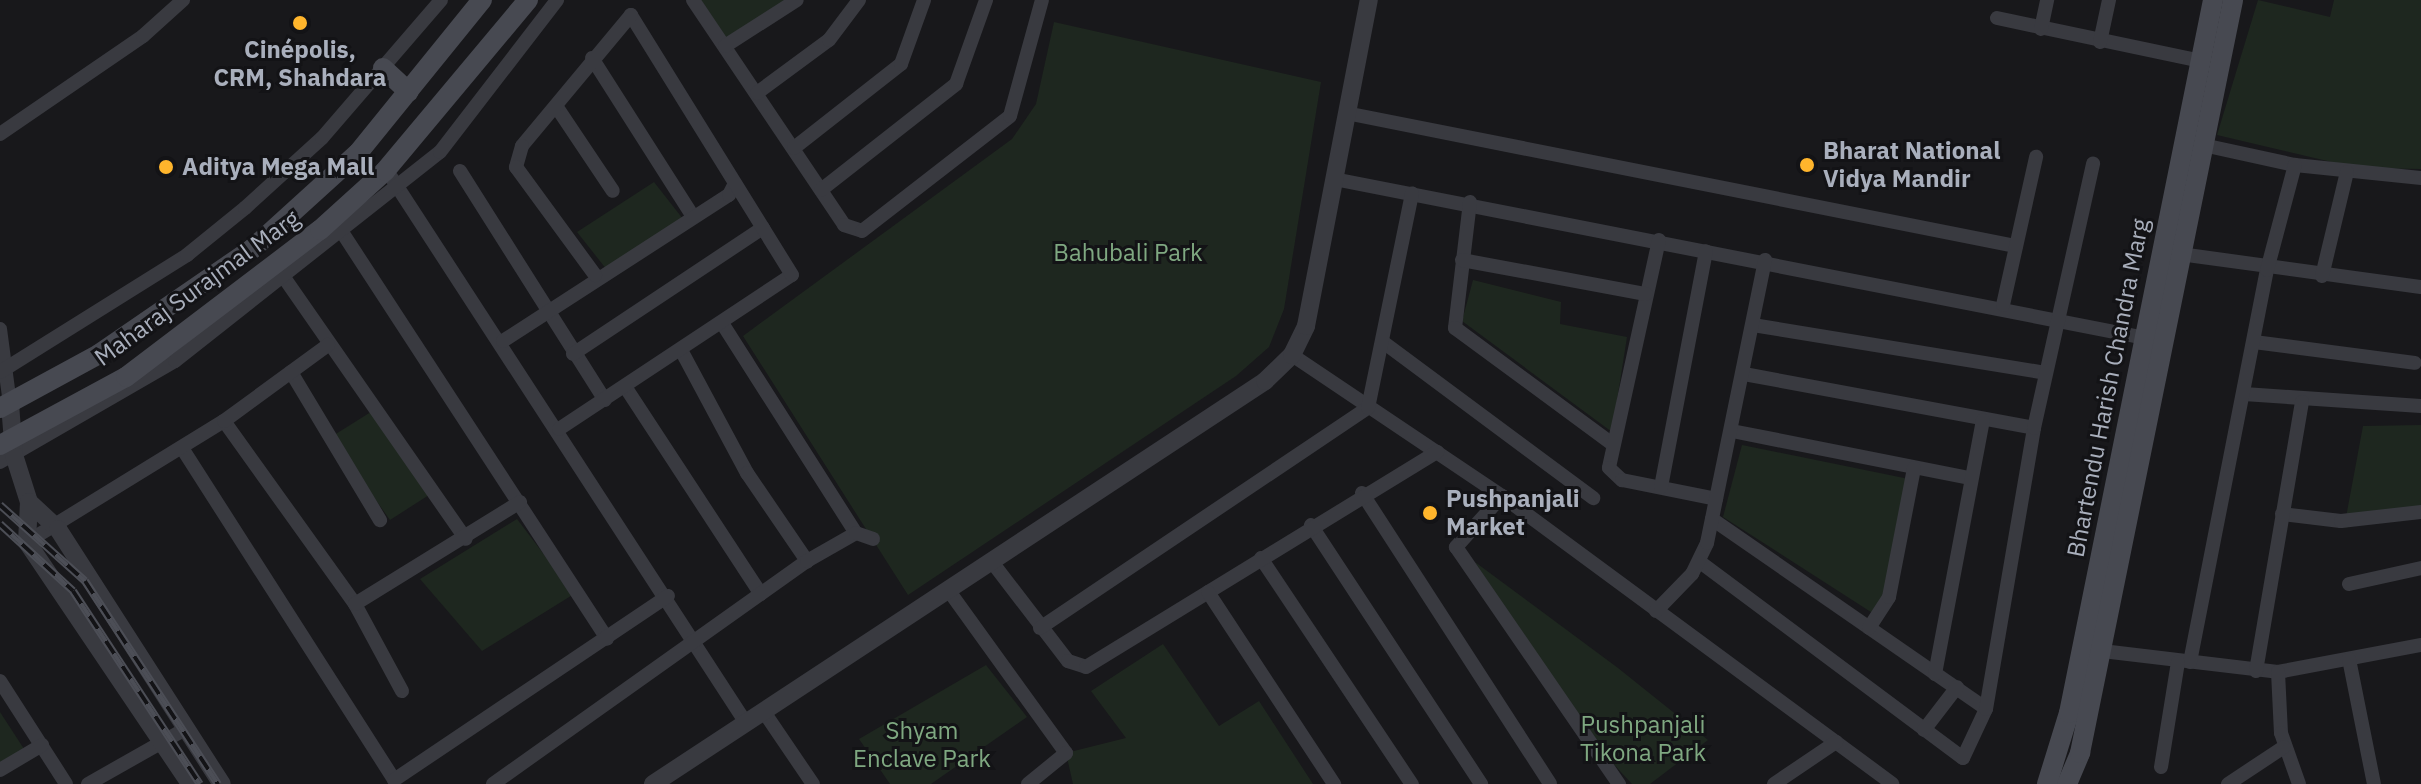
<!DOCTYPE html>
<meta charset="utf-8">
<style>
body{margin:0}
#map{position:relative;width:2421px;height:784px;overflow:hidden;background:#18181b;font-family:"IBM Plex Sans",sans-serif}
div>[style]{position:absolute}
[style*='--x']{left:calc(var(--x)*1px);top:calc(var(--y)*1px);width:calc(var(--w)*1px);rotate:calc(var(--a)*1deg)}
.green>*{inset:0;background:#1e271f}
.minor>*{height:14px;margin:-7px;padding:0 7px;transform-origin:7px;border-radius:7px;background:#393a40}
.tertiary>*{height:18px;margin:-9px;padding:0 9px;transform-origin:9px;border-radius:9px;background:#393a40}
.secondary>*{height:20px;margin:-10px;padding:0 10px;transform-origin:10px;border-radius:10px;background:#474951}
.rail>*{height:8px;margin-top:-4px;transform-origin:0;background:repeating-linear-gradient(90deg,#131316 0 15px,#4c4e56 0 30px);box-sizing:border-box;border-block:2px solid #4c4e56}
.dots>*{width:22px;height:22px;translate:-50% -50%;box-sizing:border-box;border:4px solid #131316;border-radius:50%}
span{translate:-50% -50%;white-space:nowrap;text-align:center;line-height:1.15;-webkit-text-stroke:6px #131316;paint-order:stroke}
.poi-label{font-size:24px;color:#a9afbc;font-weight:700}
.left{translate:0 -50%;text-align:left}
.park-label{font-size:24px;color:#7fa881}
.street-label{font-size:24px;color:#a9afbc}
</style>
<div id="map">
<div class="green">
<i style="clip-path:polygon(701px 0,803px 0,732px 47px)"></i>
<i style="clip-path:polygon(2258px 0,2330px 17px,2334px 0,2421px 0,2421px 169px,2357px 168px,2217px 135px)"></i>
<i style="clip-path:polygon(1054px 22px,1321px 82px,1284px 309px,1269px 347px,1236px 376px,908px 595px,743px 336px,1012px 139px,1036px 104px)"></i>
<i style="clip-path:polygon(654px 182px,683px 219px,607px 270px,577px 232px)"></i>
<i style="clip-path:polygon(1473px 280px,1561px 302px,1560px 324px,1627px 337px,1612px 432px,1462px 321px)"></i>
<i style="clip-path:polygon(374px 410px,429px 495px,390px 520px,331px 437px)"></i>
<i style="clip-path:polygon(2421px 425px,2421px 512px,2344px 528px,2363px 426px)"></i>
<i style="clip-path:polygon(1742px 445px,1909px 479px,1887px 589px,1874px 614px,1723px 517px)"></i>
<i style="clip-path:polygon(517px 519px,574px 594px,482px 651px,420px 579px)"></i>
<i style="clip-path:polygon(1475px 562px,1618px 668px,1708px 740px,1650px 784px,1632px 784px,1583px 731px)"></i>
<i style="clip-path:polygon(1163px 644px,1219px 726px,1259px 701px,1313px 784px,1073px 784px,1066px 753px,1126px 738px,1091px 691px)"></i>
<i style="clip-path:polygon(986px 665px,1027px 717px,931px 784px,890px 784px,859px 739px)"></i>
<i style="clip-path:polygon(0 712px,26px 752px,0 768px)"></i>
</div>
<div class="minor">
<i style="--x:693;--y:0;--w:271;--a:56.1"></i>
<i style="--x:844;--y:225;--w:19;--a:18"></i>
<i style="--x:862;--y:231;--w:187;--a:-37.8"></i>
<i style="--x:1010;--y:116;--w:120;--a:-74.6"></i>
<i style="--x:1997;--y:18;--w:208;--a:11.9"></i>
<i style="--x:2041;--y:29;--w:30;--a:-78"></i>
<i style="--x:2100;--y:42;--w:43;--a:-77.9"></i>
<i style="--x:725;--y:46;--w:85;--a:-32.6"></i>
<i style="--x:592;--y:58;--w:186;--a:57.5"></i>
<i style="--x:757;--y:93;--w:89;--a:-36.4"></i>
<i style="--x:829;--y:40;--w:50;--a:-53.1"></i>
<i style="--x:556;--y:106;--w:102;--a:56.2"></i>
<i style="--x:1346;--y:113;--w:683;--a:11.23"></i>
<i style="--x:0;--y:134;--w:173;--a:-34.4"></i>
<i style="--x:143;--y:36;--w:54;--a:-42"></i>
<i style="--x:2203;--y:145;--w:94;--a:12.3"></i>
<i style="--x:2295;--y:165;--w:127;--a:5.9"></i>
<i style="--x:794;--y:148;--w:136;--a:-38.1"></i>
<i style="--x:901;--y:64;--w:68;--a:-70.2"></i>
<i style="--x:460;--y:171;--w:271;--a:57.7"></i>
<i style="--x:391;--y:177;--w:651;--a:56.97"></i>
<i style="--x:1334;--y:179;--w:826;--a:11.09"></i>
<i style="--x:821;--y:190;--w:172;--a:-38.1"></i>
<i style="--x:956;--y:84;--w:89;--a:-70.3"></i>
<i style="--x:1470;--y:202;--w:127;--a:96.8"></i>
<i style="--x:1455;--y:328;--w:194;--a:36.4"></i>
<i style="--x:340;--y:229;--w:489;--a:56.9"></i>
<i style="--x:1659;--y:240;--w:233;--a:102.4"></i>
<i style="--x:1609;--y:468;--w:18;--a:43"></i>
<i style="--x:1622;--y:480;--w:96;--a:11.4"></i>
<i style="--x:2180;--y:254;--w:243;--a:7.8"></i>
<i style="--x:1462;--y:260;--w:187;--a:10.5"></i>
<i style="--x:283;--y:276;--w:320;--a:55.2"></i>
<i style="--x:2322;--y:276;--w:107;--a:-76.5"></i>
<i style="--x:2003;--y:305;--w:152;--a:-77.4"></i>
<i style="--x:722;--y:323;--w:249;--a:57.5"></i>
<i style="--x:1753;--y:325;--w:296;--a:9.3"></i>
<i style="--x:0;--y:329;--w:76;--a:82.4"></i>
<i style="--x:503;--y:341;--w:269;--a:-32.9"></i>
<i style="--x:729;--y:195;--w:13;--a:-63"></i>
<i style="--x:1383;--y:342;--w:262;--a:36.6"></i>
<i style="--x:2254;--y:342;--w:162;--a:7.4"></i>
<i style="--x:681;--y:350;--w:140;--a:61.8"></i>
<i style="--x:747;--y:473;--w:107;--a:55.7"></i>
<i style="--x:573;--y:354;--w:228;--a:-33.6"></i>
<i style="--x:1292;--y:355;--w:253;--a:33.9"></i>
<i style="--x:1502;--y:496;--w:485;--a:36.4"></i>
<i style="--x:0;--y:372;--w:221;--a:-32"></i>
<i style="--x:187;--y:255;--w:75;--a:-39"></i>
<i style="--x:245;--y:208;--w:104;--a:-42.3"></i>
<i style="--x:322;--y:138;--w:182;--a:-49.2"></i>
<i style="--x:291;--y:372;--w:173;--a:59"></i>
<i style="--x:1744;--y:374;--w:295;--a:10.5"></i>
<i style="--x:626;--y:388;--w:246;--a:56.8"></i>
<i style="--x:2244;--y:394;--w:177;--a:3.9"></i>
<i style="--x:224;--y:421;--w:225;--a:54.4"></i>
<i style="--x:355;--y:604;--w:99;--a:61.6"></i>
<i style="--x:559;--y:429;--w:279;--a:-33.5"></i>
<i style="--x:792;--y:275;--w:306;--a:-121.8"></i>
<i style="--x:631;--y:15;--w:170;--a:129.8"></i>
<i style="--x:522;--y:146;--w:22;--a:106"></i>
<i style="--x:516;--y:167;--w:134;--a:53.8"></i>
<i style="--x:1732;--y:431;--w:242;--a:11.2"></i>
<i style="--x:182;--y:448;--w:394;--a:57.4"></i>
<i style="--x:394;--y:780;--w:330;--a:-33.9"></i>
<i style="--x:0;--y:462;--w:202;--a:-30"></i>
<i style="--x:175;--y:361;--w:337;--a:-38.3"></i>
<i style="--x:440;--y:152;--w:192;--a:-52.4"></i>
<i style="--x:1661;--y:487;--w:240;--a:-79.2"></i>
<i style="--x:1362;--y:493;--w:346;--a:57.1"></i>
<i style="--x:1502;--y:496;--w:69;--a:132"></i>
<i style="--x:1456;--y:547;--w:288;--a:55.5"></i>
<i style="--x:2282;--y:514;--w:59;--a:6.8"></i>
<i style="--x:2341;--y:521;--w:81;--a:-6.4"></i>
<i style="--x:1712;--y:519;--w:333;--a:34.7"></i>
<i style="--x:1311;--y:525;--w:310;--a:56.7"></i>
<i style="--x:27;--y:542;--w:231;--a:-31.6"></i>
<i style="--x:224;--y:421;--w:129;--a:-36.2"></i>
<i style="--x:1261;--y:558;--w:272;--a:56.3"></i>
<i style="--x:992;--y:562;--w:125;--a:52.5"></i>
<i style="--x:1068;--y:661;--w:19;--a:18"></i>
<i style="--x:1086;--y:667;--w:412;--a:-31.5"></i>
<i style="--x:1700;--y:562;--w:328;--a:36.7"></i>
<i style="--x:1963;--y:758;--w:54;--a:-64.9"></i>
<i style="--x:1986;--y:709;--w:285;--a:-80.3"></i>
<i style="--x:2034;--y:428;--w:271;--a:-77.4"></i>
<i style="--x:2349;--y:584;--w:74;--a:-12.5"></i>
<i style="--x:949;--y:591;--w:200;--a:54.2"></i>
<i style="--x:1066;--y:753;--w:49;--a:140.8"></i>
<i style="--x:1208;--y:592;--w:230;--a:56.7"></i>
<i style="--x:355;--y:604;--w:194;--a:-31.7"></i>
<i style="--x:1656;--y:611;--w:52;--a:-45.8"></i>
<i style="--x:1692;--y:574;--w:34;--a:-64"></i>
<i style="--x:1707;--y:543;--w:289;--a:-78.4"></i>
<i style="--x:1040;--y:628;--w:395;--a:-33.9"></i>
<i style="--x:1368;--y:408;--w:219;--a:-78.4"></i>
<i style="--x:1869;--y:628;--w:37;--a:-57"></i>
<i style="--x:1889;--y:597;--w:131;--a:-79"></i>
<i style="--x:2094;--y:650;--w:185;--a:6.8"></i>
<i style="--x:2278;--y:672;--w:146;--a:-10.7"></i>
<i style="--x:2349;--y:659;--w:127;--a:78.7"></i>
<i style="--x:2190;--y:662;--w:399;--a:-78.9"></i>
<i style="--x:2267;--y:270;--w:109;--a:-75.1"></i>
<i style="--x:2256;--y:671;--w:273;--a:-80.3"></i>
<i style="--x:2278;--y:672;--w:61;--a:87.2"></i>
<i style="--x:2281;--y:733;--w:54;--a:70.6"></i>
<i style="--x:1935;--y:674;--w:258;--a:-79.3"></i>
<i style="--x:0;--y:681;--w:122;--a:57.3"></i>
<i style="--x:764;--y:712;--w:87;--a:55.8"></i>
<i style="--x:1924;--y:730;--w:54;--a:-52.5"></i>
<i style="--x:2161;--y:767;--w:106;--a:-80.8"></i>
<i style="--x:0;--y:770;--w:49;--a:-30.8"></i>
<i style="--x:88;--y:784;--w:114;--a:-29.5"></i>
<i style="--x:493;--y:784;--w:385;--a:-35.4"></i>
<i style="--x:807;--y:561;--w:56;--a:-29.7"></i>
<i style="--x:856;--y:533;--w:18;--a:19"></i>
<i style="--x:1774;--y:784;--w:75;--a:-34.1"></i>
<i style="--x:2228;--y:784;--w:67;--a:-33.5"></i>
</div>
<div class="tertiary">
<i style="--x:10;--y:404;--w:51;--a:85.5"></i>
<i style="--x:14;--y:455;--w:49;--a:72.3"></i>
<i style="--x:29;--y:502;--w:40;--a:92.9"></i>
<i style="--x:27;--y:542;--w:292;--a:56"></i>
<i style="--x:29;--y:502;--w:40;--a:43"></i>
<i style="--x:58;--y:529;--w:303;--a:57.3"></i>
<i style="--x:653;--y:784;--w:733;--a:-33.36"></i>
<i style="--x:1265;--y:381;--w:37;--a:-44"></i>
<i style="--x:1292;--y:355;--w:32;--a:-64"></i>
<i style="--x:1306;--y:326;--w:332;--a:-79.1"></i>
</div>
<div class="secondary">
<i style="--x:383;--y:68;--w:35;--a:43"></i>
<i style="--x:0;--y:408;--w:113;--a:-28.6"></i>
<i style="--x:99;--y:354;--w:186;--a:-34.5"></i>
<i style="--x:252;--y:249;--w:143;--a:-42.2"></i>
<i style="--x:358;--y:153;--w:197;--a:-51"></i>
<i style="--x:0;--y:445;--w:143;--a:-28.4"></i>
<i style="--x:126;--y:377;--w:243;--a:-37.2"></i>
<i style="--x:320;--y:230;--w:88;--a:-42.2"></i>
<i style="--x:385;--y:171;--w:223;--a:-50.1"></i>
<i style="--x:2047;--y:784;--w:74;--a:-72.8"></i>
<i style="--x:2069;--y:713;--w:727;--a:-78.58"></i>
<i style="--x:2067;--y:784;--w:34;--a:-67"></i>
<i style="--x:2080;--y:753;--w:768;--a:-78.51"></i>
</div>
<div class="rail">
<i style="--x:0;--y:505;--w:114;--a:41.8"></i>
<i style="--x:85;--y:581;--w:243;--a:56.8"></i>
<i style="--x:0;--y:524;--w:99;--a:42.5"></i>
<i style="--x:73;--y:591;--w:231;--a:56.7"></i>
</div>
<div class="dots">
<i style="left:300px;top:23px;background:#ffb52c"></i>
<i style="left:1807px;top:165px;background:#ffb52c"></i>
<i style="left:166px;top:167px;background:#ffb52c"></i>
<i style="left:1430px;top:513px;background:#ffb52c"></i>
</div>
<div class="poi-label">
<span style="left:300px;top:64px">Cinépolis,<br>CRM, Shahdara</span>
<span class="left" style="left:1823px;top:165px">Bharat National<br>Vidya Mandir</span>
<span class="left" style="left:182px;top:167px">Aditya Mega Mall</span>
<span class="left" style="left:1446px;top:513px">Pushpanjali<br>Market</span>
</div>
<div class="park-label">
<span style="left:1128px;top:253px">Bahubali Park</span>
<span style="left:1643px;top:739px">Pushpanjali<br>Tikona Park</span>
<span style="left:922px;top:745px">Shyam<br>Enclave Park</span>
</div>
<div class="street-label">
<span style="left:197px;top:288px;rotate:-36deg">Maharaj Surajmal Marg</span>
<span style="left:2108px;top:388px;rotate:-79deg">Bhartendu Harish Chandra Marg</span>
</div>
</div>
